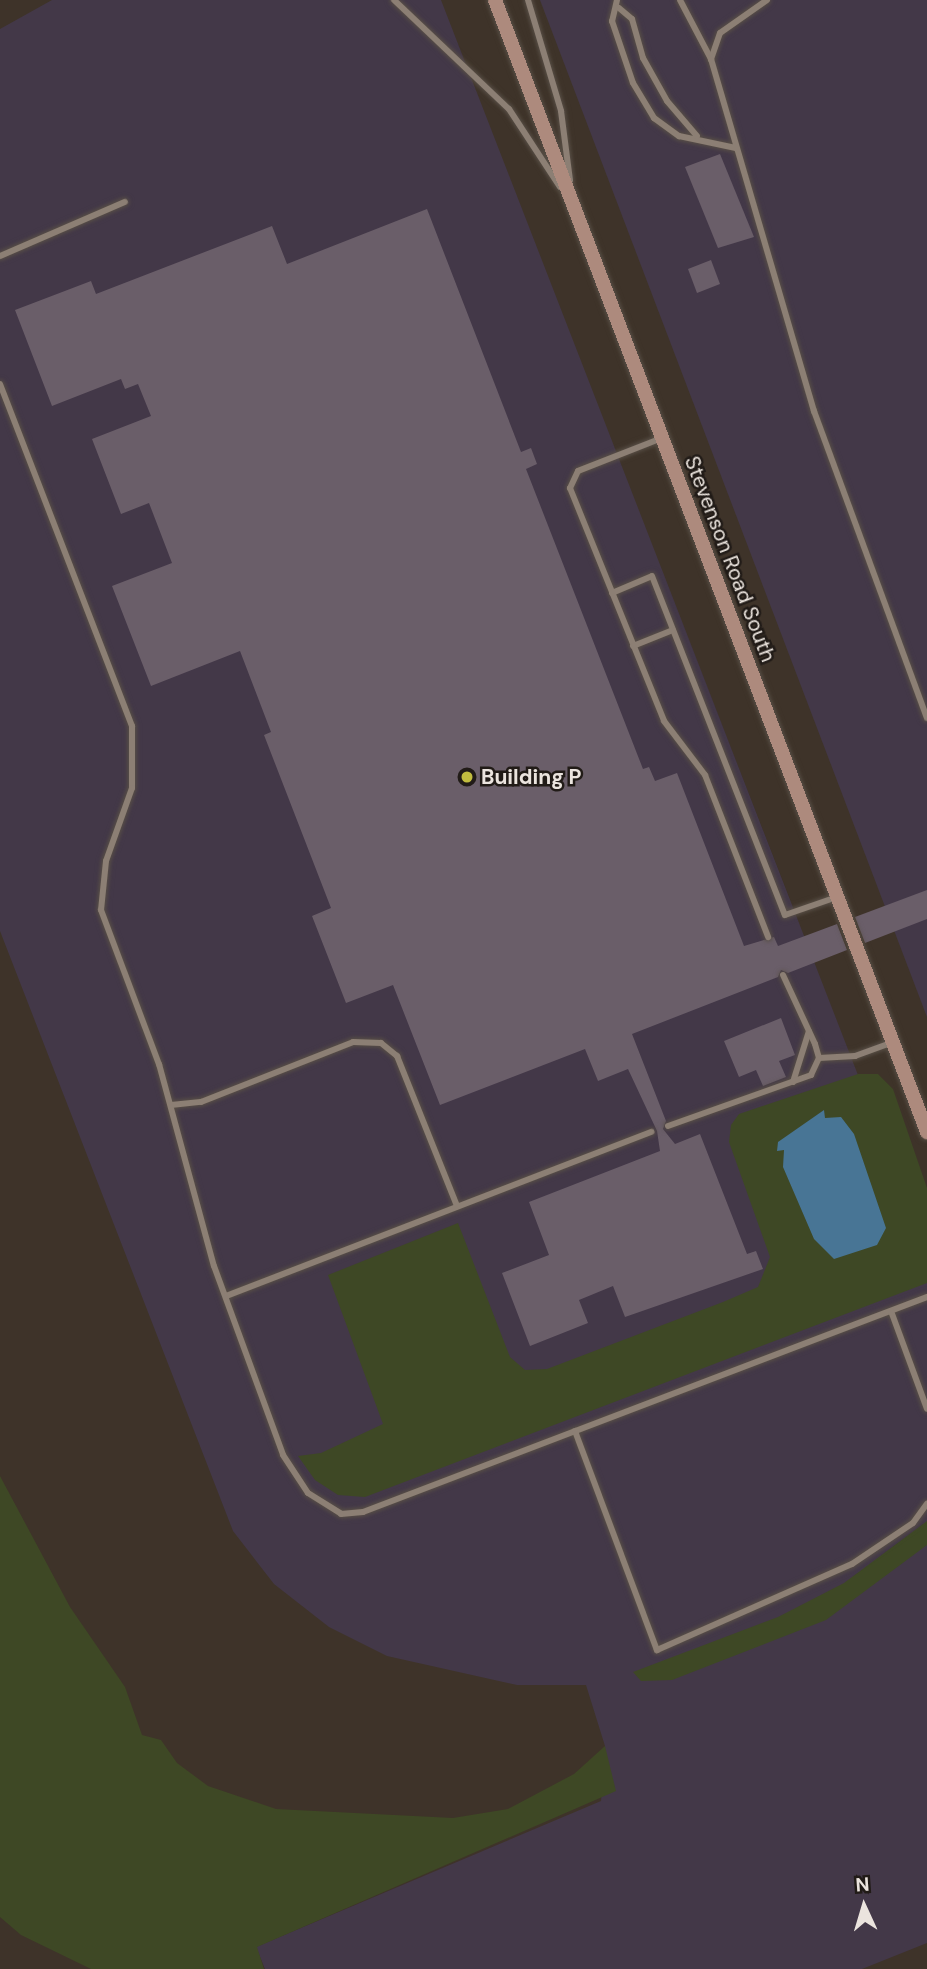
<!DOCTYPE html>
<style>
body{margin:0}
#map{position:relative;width:927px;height:1969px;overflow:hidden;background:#3e3329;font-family:"DM Sans",sans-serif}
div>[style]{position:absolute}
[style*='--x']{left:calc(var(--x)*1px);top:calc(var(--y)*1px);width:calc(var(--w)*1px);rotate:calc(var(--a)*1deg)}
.industrial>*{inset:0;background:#433848}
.green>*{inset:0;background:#3e4825}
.water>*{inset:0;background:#487595}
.building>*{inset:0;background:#6a5e69}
.roads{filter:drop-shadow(0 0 2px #584f46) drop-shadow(0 0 2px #584f46)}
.service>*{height:6px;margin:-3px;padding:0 3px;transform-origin:3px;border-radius:3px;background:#8c7f74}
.secondary>*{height:14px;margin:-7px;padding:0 7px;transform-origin:7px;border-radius:7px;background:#ad8a7d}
.dots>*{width:19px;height:19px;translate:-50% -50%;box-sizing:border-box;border:4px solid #211b17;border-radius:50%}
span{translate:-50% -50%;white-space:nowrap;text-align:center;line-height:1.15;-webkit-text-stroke:5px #211b17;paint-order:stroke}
.street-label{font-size:21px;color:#ebe4de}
.poi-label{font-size:21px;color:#ebe4de;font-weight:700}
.left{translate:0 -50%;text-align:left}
.north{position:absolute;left:829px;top:1871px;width:70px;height:70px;-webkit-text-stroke:5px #211b17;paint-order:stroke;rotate:356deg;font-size:19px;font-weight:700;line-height:28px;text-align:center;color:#ebe4de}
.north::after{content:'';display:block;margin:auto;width:24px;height:32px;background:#ebe4de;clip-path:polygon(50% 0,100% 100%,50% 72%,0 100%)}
</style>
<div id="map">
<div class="industrial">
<i style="clip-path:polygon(52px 0,441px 0,927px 1253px,927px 1943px,862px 1969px,265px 1969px,256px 1947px,601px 1801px,605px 1746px,586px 1685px,517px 1685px,387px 1656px,329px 1627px,274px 1584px,233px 1531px,0 931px,0 29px)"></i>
<i style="clip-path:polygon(540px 0,927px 0,927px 1017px)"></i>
</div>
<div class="green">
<i style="clip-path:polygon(858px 1074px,878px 1074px,893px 1089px,927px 1188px,927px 1283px,365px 1497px,338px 1495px,315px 1480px,298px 1456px,321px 1453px,383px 1424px,328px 1275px,458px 1223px,510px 1357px,525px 1370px,547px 1369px,723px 1302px,758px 1287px,770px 1257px,729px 1142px,731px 1125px,739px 1114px)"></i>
<i style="clip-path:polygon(0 1476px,70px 1607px,125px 1687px,142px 1735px,161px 1740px,177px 1763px,208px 1786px,276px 1809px,453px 1818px,508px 1809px,574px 1774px,605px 1746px,616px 1791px,257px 1947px,264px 1969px,91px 1969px,21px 1935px,0 1917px)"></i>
<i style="clip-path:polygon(927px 1521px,927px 1545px,826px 1620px,672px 1680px,641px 1681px,633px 1672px,778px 1617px,844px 1583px)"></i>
</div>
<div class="water">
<i style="clip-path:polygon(824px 1110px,825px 1118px,841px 1117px,854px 1134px,886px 1228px,877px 1245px,834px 1259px,814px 1239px,783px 1167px,784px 1150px,777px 1151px,778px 1142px)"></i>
</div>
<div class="building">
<i style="clip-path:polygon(720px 154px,754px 237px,718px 248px,685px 167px)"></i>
<i style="clip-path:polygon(427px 209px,521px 452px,531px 448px,537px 464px,526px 469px,643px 769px,649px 767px,655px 781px,677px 773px,744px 946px,774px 937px,778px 946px,837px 924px,847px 950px,788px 973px,781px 970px,778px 977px,632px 1034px,666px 1121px,663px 1129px,675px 1144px,700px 1134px,747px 1254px,756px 1251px,763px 1269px,625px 1317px,613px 1286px,579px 1300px,588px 1323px,530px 1346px,502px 1273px,549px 1255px,529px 1202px,660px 1151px,657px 1131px,628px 1069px,598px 1081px,585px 1049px,440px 1105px,393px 985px,346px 1003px,312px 916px,331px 908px,264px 735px,271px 732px,240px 651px,151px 686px,112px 586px,172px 563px,149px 503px,121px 514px,92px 439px,151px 416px,138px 384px,125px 389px,121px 379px,52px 406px,15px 310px,91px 281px,96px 294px,272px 226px,287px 264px)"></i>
<i style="clip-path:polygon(711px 260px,720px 284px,697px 293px,688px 269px)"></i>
<i style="clip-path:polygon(927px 890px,927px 919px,865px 943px,855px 917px)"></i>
<i style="clip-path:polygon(781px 1018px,795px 1055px,779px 1061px,786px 1077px,763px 1086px,756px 1070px,739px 1077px,724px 1041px)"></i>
</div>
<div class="roads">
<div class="service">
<i style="--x:394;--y:0;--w:158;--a:43.5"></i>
<i style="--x:509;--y:109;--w:93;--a:56.8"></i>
<i style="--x:528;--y:0;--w:116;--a:73.4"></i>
<i style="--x:561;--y:111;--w:70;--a:82.6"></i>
<i style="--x:617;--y:0;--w:22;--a:103"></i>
<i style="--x:612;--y:21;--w:65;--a:71.3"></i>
<i style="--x:633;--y:83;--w:41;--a:59"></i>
<i style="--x:654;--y:118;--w:31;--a:36"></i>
<i style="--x:679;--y:136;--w:58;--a:11.9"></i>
<i style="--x:680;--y:0;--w:67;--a:62.3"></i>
<i style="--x:767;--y:0;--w:57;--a:144.9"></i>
<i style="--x:720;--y:33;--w:28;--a:109"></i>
<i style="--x:711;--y:59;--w:367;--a:73.7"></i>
<i style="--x:814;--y:411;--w:327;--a:69.8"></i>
<i style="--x:619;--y:8;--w:17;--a:40"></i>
<i style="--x:632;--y:19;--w:41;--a:74.2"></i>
<i style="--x:643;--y:58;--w:49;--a:60.8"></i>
<i style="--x:667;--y:101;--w:46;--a:49.4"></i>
<i style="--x:0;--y:256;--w:136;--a:-23.4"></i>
<i style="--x:0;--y:384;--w:367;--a:68.9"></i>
<i style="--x:132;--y:726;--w:62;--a:90"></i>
<i style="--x:132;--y:788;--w:77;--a:109.6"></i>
<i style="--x:106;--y:861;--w:49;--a:95.8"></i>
<i style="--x:101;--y:910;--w:165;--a:69.4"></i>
<i style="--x:159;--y:1064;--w:209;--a:74.8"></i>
<i style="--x:214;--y:1266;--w:201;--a:69.9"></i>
<i style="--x:283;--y:1455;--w:45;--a:56.7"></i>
<i style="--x:308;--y:1493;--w:39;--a:32"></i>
<i style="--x:341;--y:1514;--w:22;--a:-5"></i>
<i style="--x:363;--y:1512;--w:604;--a:-20.87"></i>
<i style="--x:662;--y:438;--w:90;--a:158.6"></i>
<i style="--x:578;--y:471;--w:19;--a:115"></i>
<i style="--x:570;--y:488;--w:251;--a:68"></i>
<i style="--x:664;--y:721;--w:68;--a:52.8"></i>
<i style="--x:705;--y:775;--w:174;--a:68.7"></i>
<i style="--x:612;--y:593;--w:43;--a:-23"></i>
<i style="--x:652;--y:576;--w:364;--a:68.6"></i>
<i style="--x:785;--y:915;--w:55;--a:-19.1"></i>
<i style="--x:633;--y:646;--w:43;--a:-21.8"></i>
<i style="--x:819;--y:1058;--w:36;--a:-3"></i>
<i style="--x:855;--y:1056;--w:38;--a:-20"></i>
<i style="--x:793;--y:1082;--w:53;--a:-72.6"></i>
<i style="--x:171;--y:1105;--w:30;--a:-6"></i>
<i style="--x:201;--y:1102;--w:163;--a:-21.5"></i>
<i style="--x:353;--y:1042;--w:28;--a:2"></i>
<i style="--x:381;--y:1043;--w:21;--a:39"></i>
<i style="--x:397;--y:1056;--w:162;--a:68.2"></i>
<i style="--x:668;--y:1126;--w:152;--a:-19.6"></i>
<i style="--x:811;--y:1075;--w:19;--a:-65"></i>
<i style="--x:819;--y:1058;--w:15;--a:-106"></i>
<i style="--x:815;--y:1044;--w:76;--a:-114.9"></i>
<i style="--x:226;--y:1296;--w:456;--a:-21.1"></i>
<i style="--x:891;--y:1311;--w:104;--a:69.8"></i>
<i style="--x:575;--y:1431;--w:234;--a:69.5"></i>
<i style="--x:657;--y:1650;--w:213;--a:-23.8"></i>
<i style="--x:852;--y:1564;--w:73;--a:-33.9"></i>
<i style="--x:913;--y:1523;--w:24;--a:-54"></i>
</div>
<div class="secondary">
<i style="--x:495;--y:0;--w:1212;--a:69.11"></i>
</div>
</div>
<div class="dots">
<i style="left:467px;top:777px;background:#c2bd3f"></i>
</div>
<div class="street-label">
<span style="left:730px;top:559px;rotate:69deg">Stevenson Road South</span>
</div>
<div class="poi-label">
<span class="left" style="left:481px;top:777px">Building P</span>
</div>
<div class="north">N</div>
</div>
